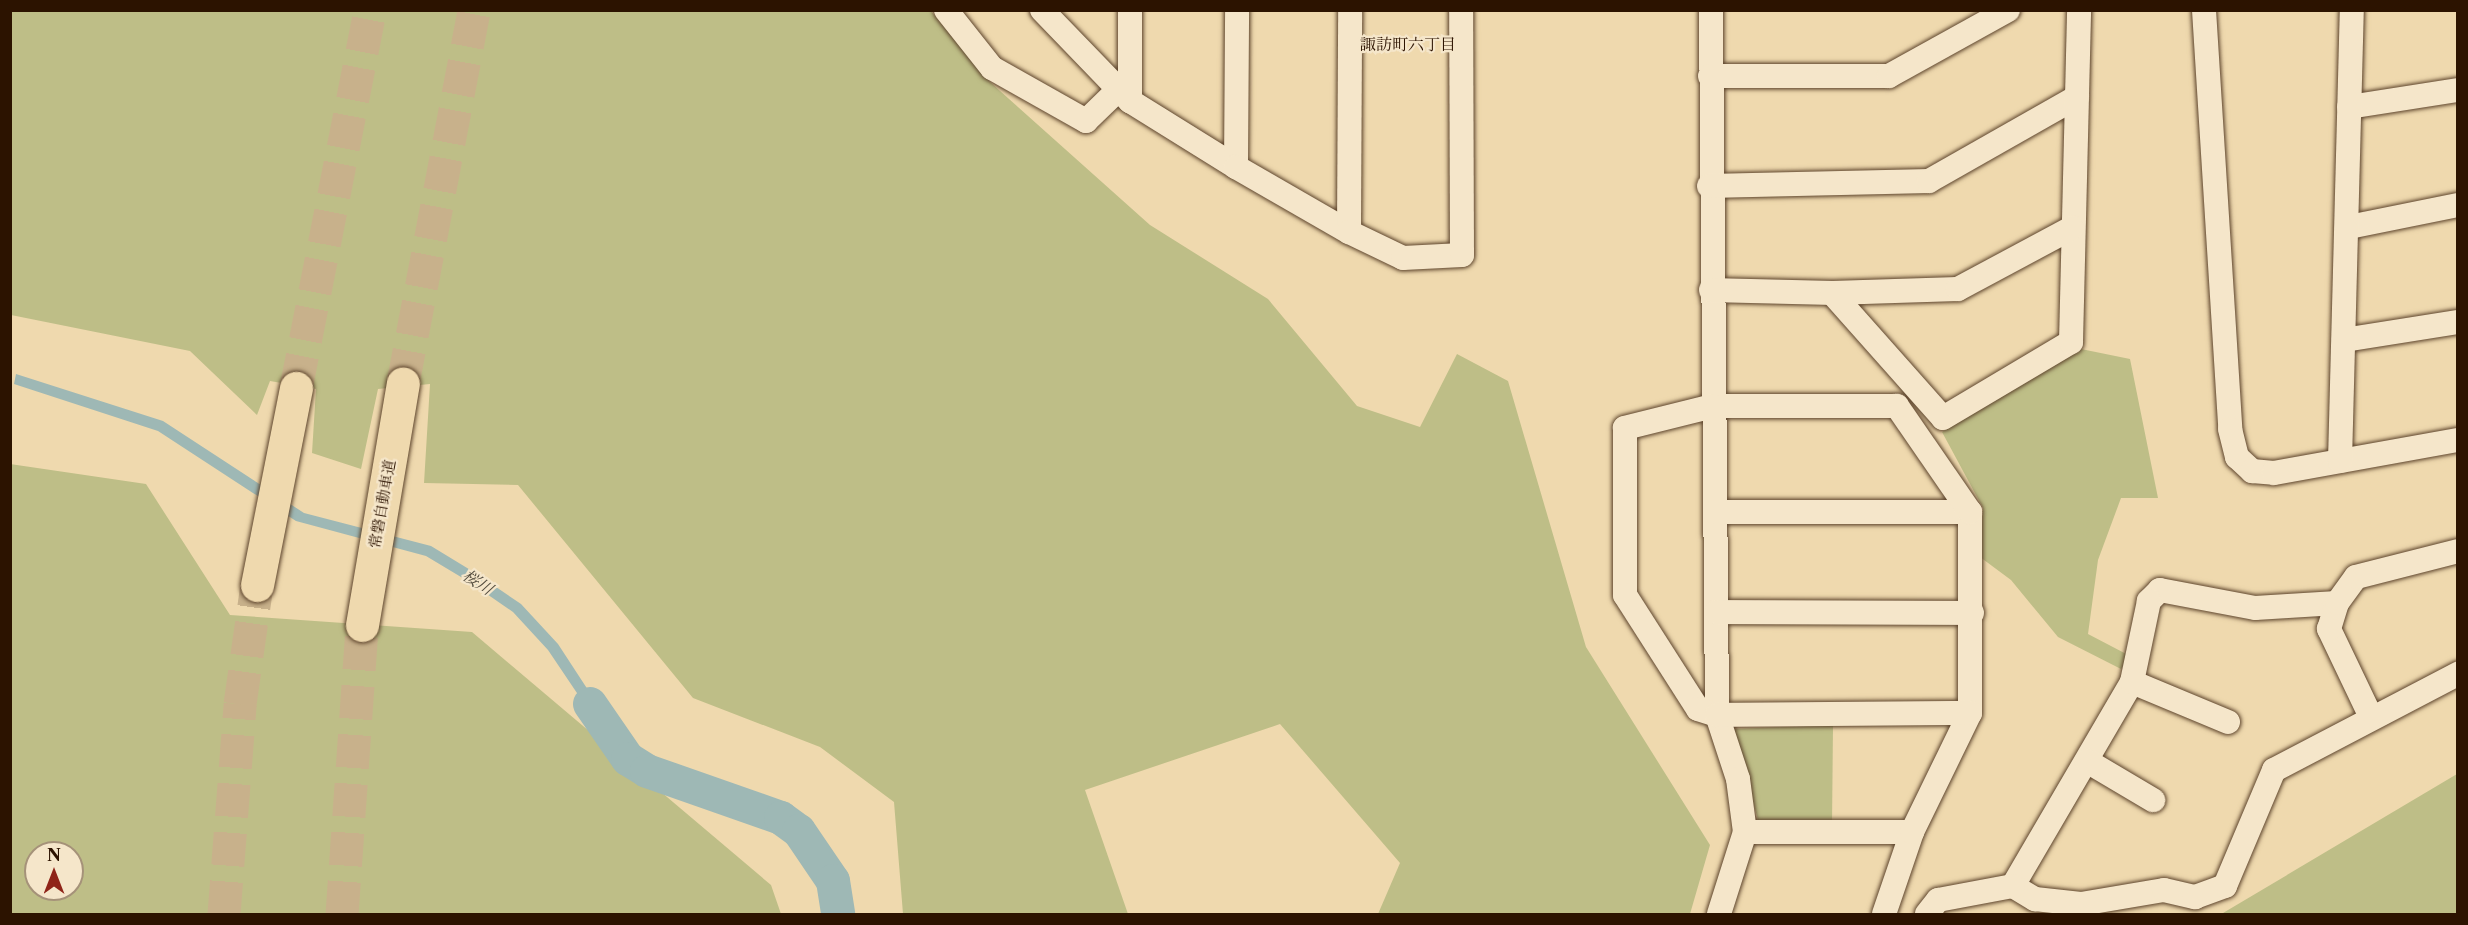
<!DOCTYPE html>
<meta charset="utf-8">
<style>
body{margin:0}
#map{position:relative;width:2468px;height:925px;overflow:hidden;background:#efd9ae;font-family:"Libre Caslon Text","Noto Serif JP",serif}
div>[style]{position:absolute}
[style*='--x']{left:calc(var(--x)*1px);top:calc(var(--y)*1px);width:calc(var(--w)*1px);rotate:calc(var(--a)*1deg)}
.green>*{inset:0;background:#bebe87}
.water>*{inset:0;background:#9eb8b5}
.river>*{height:34px;margin:-17px;padding:0 17px;transform-origin:17px;border-radius:17px;background:#9eb8b5}
.highway-tunnel>*{height:33px;margin-top:-16.5px;transform-origin:0;background:repeating-linear-gradient(90deg,#c8b18b 0 33px,transparent 0 49px)}
.roads{filter:drop-shadow(0 0 2px #5d442c) drop-shadow(0 0 2px #5d442c)}
.minor>*{height:24px;margin:-12px;padding:0 12px;transform-origin:12px;border-radius:12px;background:#f5e6ca}
.highway>*{height:33px;margin:-16.5px;padding:0 16.5px;transform-origin:16.5px;border-radius:16.5px;background:#efd9ae}
span{translate:-50% -50%;white-space:nowrap;text-align:center;line-height:1.15;-webkit-text-stroke:4.5px #f5e6ca;paint-order:stroke}
.street-label{font-size:15px;color:#2c1300}
.neighbourhood-label{font-size:16px;color:#2c1300}
.water-label{font-size:16px;color:#544d3f;font-style:italic}
.frame{position:absolute;inset:0;border:12px solid #2c1300;pointer-events:none}
.north{position:absolute;left:24px;top:841px;width:60px;height:60px;box-sizing:border-box;background:#f5e6ca;border:2px solid #a59279;border-radius:50%;rotate:0deg;font-size:16px;font-weight:700;line-height:24px;text-align:center;color:#2c1300}
.north::after{content:'';display:block;margin:auto;width:21px;height:27px;background:#8f2418;clip-path:polygon(50% 0,100% 100%,50% 72%,0 100%)}
</style>
<div id="map">
<div class="green">
<i style="clip-path:polygon(11px 11px,931px 11px,990px 82px,1150px 225px,1268px 299px,1357px 406px,1420px 427px,1457px 354px,1508px 381px,1586px 647px,1710px 845px,1690px 914px,1378px 914px,1400px 863px,1280px 724px,1085px 790px,1128px 914px,903px 914px,894px 802px,820px 747px,693px 698px,518px 485px,424px 483px,430px 384px,378px 389px,361px 469px,312px 453px,316px 389px,270px 381px,257px 415px,190px 351px,11px 315px)"></i>
<i style="clip-path:polygon(2081px 349px,2130px 359px,2158px 498px,2121px 498px,2098px 560px,2088px 634px,2132px 657px,2121px 669px,2058px 637px,2011px 580px,1980px 557px,1983px 508px,1942px 432px)"></i>
<i style="clip-path:polygon(evenodd,10px 464px,146px 484px,230px 615px,472px 632px,771px 885px,781px 914px,11px 914px,10px 464px,36px 853px,72px 853px,72px 889px,36px 889px,36px 853px)"></i>
<i style="clip-path:polygon(1833px 725px,1832px 826px,1760px 827px,1733px 729px)"></i>
<i style="clip-path:polygon(2457px 774px,2457px 914px,2206px 914px,2223px 913px)"></i>
</div>
<div class="water">
<i style="clip-path:polygon(16px 374px,163px 421px,304px 513px,431px 546px,477px 574px,521px 604px,558px 644px,620px 739px,614px 748px,548px 650px,513px 612px,471px 583px,426px 556px,296px 521px,158px 431px,14px 384px)"></i>
</div>
<div class="river">
<i style="--x:590;--y:704;--w:67;--a:55.4"></i>
<i style="--x:628;--y:759;--w:22;--a:32"></i>
<i style="--x:647;--y:771;--w:142;--a:19.3"></i>
<i style="--x:781;--y:818;--w:22;--a:36"></i>
<i style="--x:799;--y:831;--w:60;--a:55.8"></i>
<i style="--x:833;--y:881;--w:33;--a:81"></i>
</div>
<div class="highway-tunnel">
<i style="--x:403;--y:383;--w:380;--a:-79.2"></i>
<i style="--x:296;--y:388;--w:385;--a:-78.9"></i>
<i style="--x:224;--y:914;--w:211;--a:-85.6"></i>
<i style="--x:240;--y:704;--w:120;--a:-81.9"></i>
<i style="--x:342;--y:914;--w:290;--a:-86"></i>
</div>
<div class="roads">
<div class="minor">
<i style="--x:946;--y:10;--w:74;--a:51.6"></i>
<i style="--x:992;--y:68;--w:108;--a:29.4"></i>
<i style="--x:1086;--y:121;--w:45;--a:-44.1"></i>
<i style="--x:1042;--y:10;--w:127;--a:46"></i>
<i style="--x:1130;--y:101;--w:125;--a:31.9"></i>
<i style="--x:1236;--y:167;--w:157;--a:-89.6"></i>
<i style="--x:1711;--y:10;--w:705;--a:89.51"></i>
<i style="--x:1717;--y:715;--w:67;--a:71.8"></i>
<i style="--x:1738;--y:779;--w:53;--a:82.5"></i>
<i style="--x:1745;--y:832;--w:86;--a:107.6"></i>
<i style="--x:2204;--y:10;--w:420;--a:86.4"></i>
<i style="--x:2230;--y:429;--w:29;--a:76"></i>
<i style="--x:2237;--y:457;--w:21;--a:43"></i>
<i style="--x:2252;--y:471;--w:22;--a:5"></i>
<i style="--x:2274;--y:473;--w:187;--a:-10.2"></i>
<i style="--x:1710;--y:76;--w:179;--a:0"></i>
<i style="--x:1889;--y:76;--w:136;--a:-29"></i>
<i style="--x:1130;--y:101;--w:91;--a:-90"></i>
<i style="--x:2349;--y:107;--w:110;--a:-8.9"></i>
<i style="--x:1236;--y:167;--w:130;--a:29.9"></i>
<i style="--x:1349;--y:232;--w:222;--a:-89.7"></i>
<i style="--x:1709;--y:186;--w:220;--a:-1.3"></i>
<i style="--x:1929;--y:181;--w:170;--a:-29.6"></i>
<i style="--x:2349;--y:227;--w:111;--a:-11.4"></i>
<i style="--x:1349;--y:232;--w:60;--a:25.7"></i>
<i style="--x:1403;--y:258;--w:59;--a:-2.9"></i>
<i style="--x:1462;--y:255;--w:245;--a:-90.2"></i>
<i style="--x:1711;--y:290;--w:121;--a:1.4"></i>
<i style="--x:1832;--y:293;--w:167;--a:48.4"></i>
<i style="--x:1943;--y:418;--w:149;--a:-30.7"></i>
<i style="--x:2071;--y:342;--w:332;--a:-88.6"></i>
<i style="--x:1832;--y:293;--w:126;--a:-1.8"></i>
<i style="--x:1958;--y:289;--w:129;--a:-28.2"></i>
<i style="--x:2344;--y:340;--w:115;--a:-9"></i>
<i style="--x:2340;--y:461;--w:451;--a:-88.5"></i>
<i style="--x:1715;--y:512;--w:255;--a:0"></i>
<i style="--x:2337;--y:603;--w:82;--a:176.5"></i>
<i style="--x:2255;--y:608;--w:97;--a:-169.3"></i>
<i style="--x:2160;--y:590;--w:16;--a:135"></i>
<i style="--x:2149;--y:601;--w:83;--a:101.9"></i>
<i style="--x:2132;--y:682;--w:236;--a:120.3"></i>
<i style="--x:2013;--y:886;--w:26;--a:31"></i>
<i style="--x:2035;--y:899;--w:46;--a:6.2"></i>
<i style="--x:2081;--y:904;--w:84;--a:-9.6"></i>
<i style="--x:2164;--y:890;--w:32;--a:13"></i>
<i style="--x:2195;--y:897;--w:32;--a:-20"></i>
<i style="--x:2225;--y:886;--w:126;--a:-67.1"></i>
<i style="--x:2274;--y:770;--w:208;--a:-27.6"></i>
<i style="--x:1717;--y:612;--w:255;--a:0.2"></i>
<i style="--x:2132;--y:682;--w:104;--a:22.6"></i>
<i style="--x:2371;--y:717;--w:98;--a:-115.5"></i>
<i style="--x:2329;--y:629;--w:27;--a:-73"></i>
<i style="--x:2337;--y:603;--w:32;--a:-54"></i>
<i style="--x:2356;--y:577;--w:105;--a:-14.3"></i>
<i style="--x:2087;--y:761;--w:77;--a:30.6"></i>
<i style="--x:1745;--y:832;--w:167;--a:0"></i>
<i style="--x:1884;--y:914;--w:87;--a:-71.1"></i>
<i style="--x:1912;--y:832;--w:132;--a:-64"></i>
<i style="--x:1970;--y:713;--w:201;--a:-90"></i>
<i style="--x:1970;--y:512;--w:129;--a:-124.6"></i>
<i style="--x:1897;--y:406;--w:184;--a:180"></i>
<i style="--x:1713;--y:406;--w:91;--a:166"></i>
<i style="--x:1625;--y:428;--w:167;--a:90"></i>
<i style="--x:1625;--y:595;--w:135;--a:57.4"></i>
<i style="--x:1698;--y:709;--w:20;--a:18"></i>
<i style="--x:1717;--y:715;--w:253;--a:-0.5"></i>
<i style="--x:1927;--y:914;--w:18;--a:-52"></i>
<i style="--x:1938;--y:900;--w:76;--a:-10.6"></i>
</div>
<div class="highway">
<i style="--x:257;--y:585;--w:201;--a:-78.8"></i>
<i style="--x:362;--y:625;--w:245;--a:-80.4"></i>
</div>
</div>
<div class="street-label">
<span style="left:382px;top:504px;rotate:-80deg">常磐自動車道</span>
</div>
<div class="neighbourhood-label">
<span style="left:1408px;top:44px">諏訪町六丁目</span>
</div>
<div class="water-label">
<span style="left:478px;top:582px;rotate:33deg">桜川</span>
</div>
<div class="frame"></div>
<div class="north">N</div>
</div>
